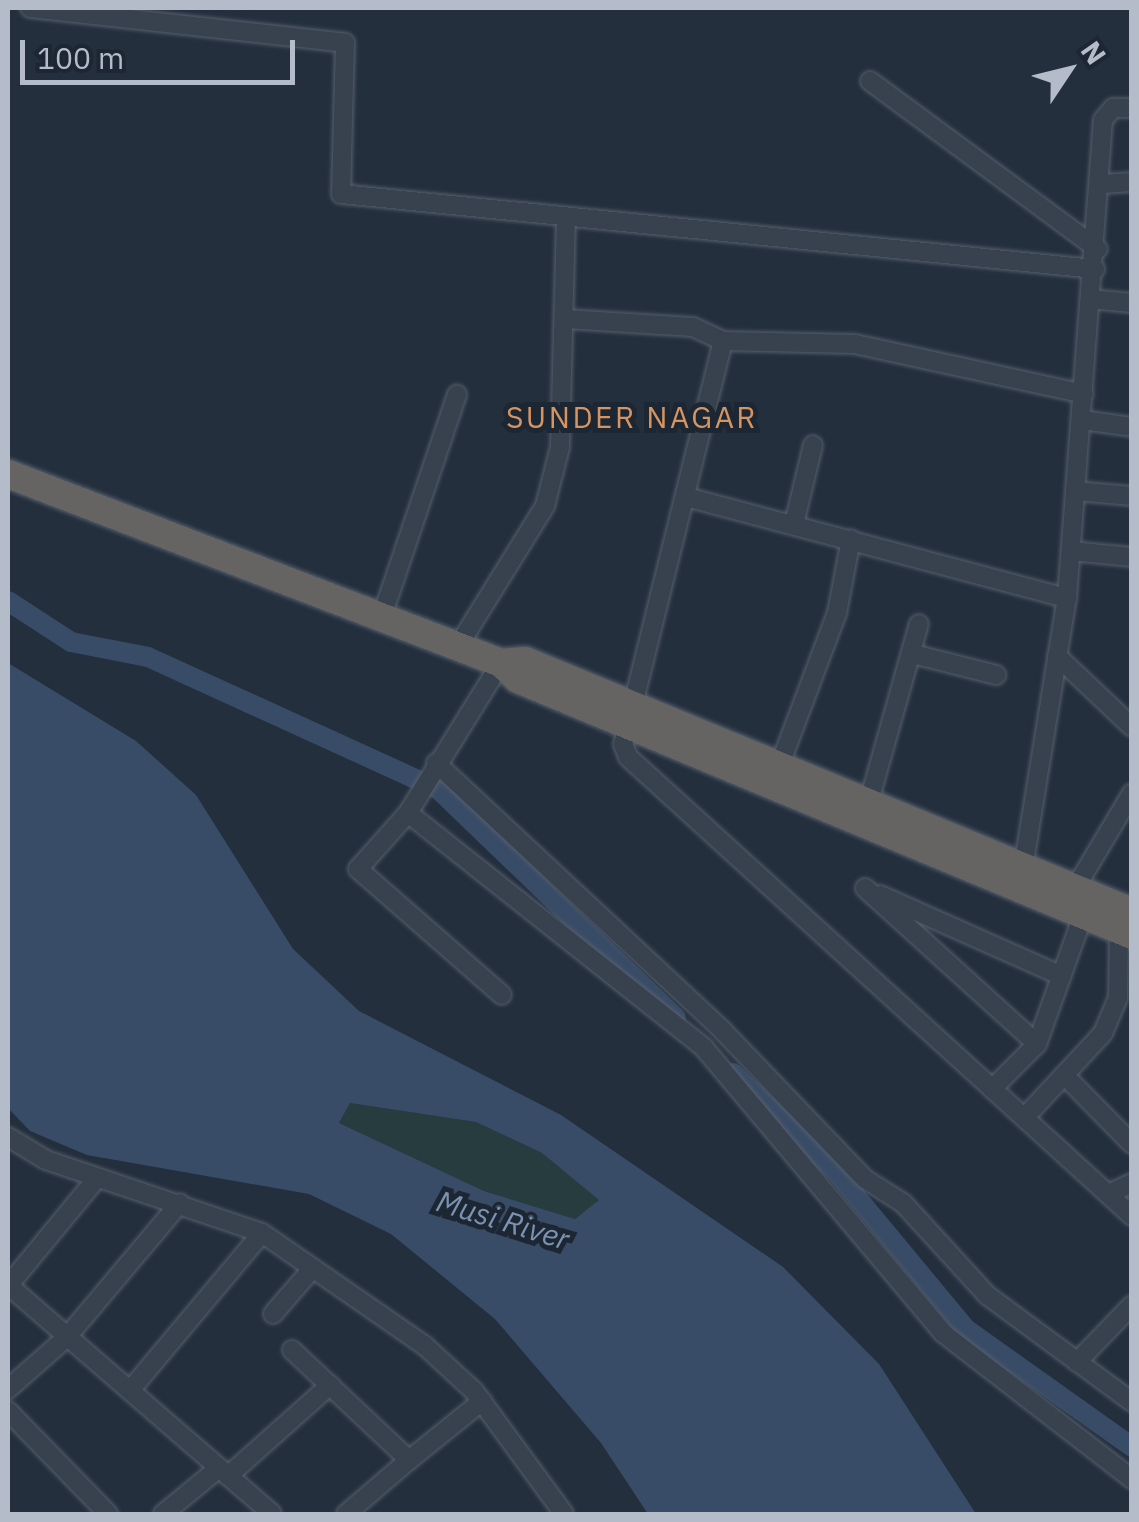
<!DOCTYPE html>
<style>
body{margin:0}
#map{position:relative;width:1139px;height:1522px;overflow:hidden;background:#242f3e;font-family:"IBM Plex Sans",sans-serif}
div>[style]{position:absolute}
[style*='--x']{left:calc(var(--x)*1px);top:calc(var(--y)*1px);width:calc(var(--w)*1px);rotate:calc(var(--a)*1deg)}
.green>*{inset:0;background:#263c3f}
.water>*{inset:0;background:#394c67}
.canal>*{height:20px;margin:-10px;padding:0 10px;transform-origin:10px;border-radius:10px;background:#394c67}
.roads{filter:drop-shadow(0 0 2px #565f6c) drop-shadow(0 0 2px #565f6c)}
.minor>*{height:18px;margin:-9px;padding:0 9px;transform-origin:9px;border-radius:9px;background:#38414e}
.trunk>*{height:28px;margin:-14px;padding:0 14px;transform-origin:14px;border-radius:14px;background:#656462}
span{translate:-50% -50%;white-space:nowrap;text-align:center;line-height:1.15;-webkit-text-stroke:10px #1d2633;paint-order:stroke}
.neighbourhood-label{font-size:30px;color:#d59563;letter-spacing:2.5px}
.water-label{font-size:30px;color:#7c92b1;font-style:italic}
.frame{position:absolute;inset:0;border:10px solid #b4bcc9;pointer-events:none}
.north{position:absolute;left:1019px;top:20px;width:100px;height:100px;-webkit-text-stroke:8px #1d2633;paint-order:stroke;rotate:55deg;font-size:28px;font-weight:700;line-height:40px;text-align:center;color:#b4bcc9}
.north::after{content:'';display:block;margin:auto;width:35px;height:45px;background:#b4bcc9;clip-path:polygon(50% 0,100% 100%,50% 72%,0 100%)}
.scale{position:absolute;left:20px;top:40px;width:275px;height:45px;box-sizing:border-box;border:5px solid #b4bcc9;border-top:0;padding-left:12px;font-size:30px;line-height:35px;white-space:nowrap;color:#b4bcc9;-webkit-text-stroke:8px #1d2633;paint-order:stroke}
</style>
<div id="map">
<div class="green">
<i style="clip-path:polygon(350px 1103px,476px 1122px,542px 1153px,600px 1200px,575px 1219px,484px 1191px,339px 1123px)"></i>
</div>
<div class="water">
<i style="clip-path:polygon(evenodd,8px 663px,136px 741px,196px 795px,293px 949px,359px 1011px,561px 1115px,783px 1267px,879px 1364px,976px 1514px,648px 1514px,601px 1443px,495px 1319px,391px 1234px,309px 1194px,87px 1155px,30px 1131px,8px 1108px,8px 663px,350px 1103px,476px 1122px,542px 1153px,599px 1200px,575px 1219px,484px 1191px,339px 1123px,350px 1103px)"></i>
</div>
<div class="canal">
<i style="--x:8;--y:601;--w:75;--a:33.1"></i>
<i style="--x:71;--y:642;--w:78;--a:11"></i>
<i style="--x:148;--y:657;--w:319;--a:24.5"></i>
<i style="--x:438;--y:789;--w:330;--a:43.9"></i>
<i style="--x:733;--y:1073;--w:143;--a:43.9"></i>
<i style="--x:836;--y:1172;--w:204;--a:50.4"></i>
<i style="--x:966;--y:1329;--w:204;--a:35.4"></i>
</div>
<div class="roads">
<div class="minor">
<i style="--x:30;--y:8;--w:317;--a:6.3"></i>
<i style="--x:345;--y:43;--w:151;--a:91.5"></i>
<i style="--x:341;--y:194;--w:758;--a:5.68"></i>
<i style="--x:870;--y:81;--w:283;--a:36.4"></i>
<i style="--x:1103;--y:184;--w:29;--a:-4"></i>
<i style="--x:1090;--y:299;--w:42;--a:5.4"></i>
<i style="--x:566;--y:319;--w:127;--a:3.6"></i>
<i style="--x:693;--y:327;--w:33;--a:25"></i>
<i style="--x:723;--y:341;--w:132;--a:1.3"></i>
<i style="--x:855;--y:344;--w:234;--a:12.3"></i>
<i style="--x:723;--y:341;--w:415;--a:103.9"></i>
<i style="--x:623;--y:744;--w:14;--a:69"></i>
<i style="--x:628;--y:757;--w:682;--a:42.32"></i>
<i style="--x:1082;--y:420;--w:50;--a:8"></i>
<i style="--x:1075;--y:491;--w:57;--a:5"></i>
<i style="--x:690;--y:498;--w:390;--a:14.9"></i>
<i style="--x:795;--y:520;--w:77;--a:-76.5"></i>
<i style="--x:1071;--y:551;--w:61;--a:5.6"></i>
<i style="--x:381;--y:619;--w:237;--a:-71.3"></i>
<i style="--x:457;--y:648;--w:167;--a:-58.2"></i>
<i style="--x:545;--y:506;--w:61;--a:-75.7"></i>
<i style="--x:560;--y:447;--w:230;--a:-88.5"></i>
<i style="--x:913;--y:654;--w:86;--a:14.2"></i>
<i style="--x:1057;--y:656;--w:103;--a:43.4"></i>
<i style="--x:501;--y:663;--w:176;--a:121.8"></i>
<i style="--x:408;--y:813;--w:75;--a:131.8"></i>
<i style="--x:358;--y:869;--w:191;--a:41.2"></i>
<i style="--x:436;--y:763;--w:393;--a:43"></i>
<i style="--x:723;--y:1031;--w:205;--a:46.2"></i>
<i style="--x:865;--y:1179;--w:45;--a:32.3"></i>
<i style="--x:903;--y:1203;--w:125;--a:47.6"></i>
<i style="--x:987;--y:1295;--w:180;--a:36.4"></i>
<i style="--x:779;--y:767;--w:165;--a:-69.4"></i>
<i style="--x:837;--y:613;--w:75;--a:-79.3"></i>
<i style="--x:868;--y:805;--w:188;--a:-74.3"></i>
<i style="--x:408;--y:813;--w:378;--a:38.4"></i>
<i style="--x:704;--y:1048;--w:372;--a:50"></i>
<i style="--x:943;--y:1333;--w:239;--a:37.7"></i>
<i style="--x:1022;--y:875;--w:281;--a:-80.8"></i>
<i style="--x:1067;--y:598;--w:479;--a:-85.7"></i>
<i style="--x:1103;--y:120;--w:16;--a:-50"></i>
<i style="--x:1113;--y:108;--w:19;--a:0"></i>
<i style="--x:865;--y:888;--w:232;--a:42.2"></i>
<i style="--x:1073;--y:892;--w:115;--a:-59.2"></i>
<i style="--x:880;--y:895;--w:199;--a:24"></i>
<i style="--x:1066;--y:1077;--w:94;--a:45.4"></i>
<i style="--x:992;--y:1089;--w:64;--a:-45"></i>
<i style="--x:1037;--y:1044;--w:134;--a:-70.3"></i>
<i style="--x:1025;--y:1117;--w:115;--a:-47.1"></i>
<i style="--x:1103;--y:1033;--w:38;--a:-67"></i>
<i style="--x:1118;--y:998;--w:66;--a:-89.1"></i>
<i style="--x:8;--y:1137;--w:44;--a:31.2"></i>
<i style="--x:46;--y:1160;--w:228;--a:18.7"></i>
<i style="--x:262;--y:1233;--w:197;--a:34.7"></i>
<i style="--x:424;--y:1345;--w:68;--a:42.6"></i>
<i style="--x:474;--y:1391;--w:152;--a:53.8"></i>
<i style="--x:1109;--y:1194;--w:25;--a:-26"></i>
<i style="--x:8;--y:1285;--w:349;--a:40.9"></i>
<i style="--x:8;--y:1286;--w:140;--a:-50.5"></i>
<i style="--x:273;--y:1314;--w:60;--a:-49.1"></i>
<i style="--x:292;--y:1350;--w:161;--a:43.2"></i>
<i style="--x:409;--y:1460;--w:83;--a:139.4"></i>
<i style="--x:1077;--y:1362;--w:79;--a:-46"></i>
<i style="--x:132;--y:1388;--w:202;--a:-50"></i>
<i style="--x:8;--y:1389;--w:79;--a:-41.4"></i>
<i style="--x:67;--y:1337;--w:175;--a:-49.9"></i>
<i style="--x:8;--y:1411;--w:144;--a:45.8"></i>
<i style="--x:409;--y:1460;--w:94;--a:-38.9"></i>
<i style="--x:228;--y:1476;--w:137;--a:-41.7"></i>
<i style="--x:163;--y:1514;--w:72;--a:-39.4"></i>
</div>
<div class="trunk">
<i style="--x:8;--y:474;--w:528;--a:20.98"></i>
<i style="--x:501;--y:663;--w:23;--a:43"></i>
<i style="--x:518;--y:679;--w:665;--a:22.63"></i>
<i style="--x:501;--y:663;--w:24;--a:-5"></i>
<i style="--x:525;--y:661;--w:657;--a:22.47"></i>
</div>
</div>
<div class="neighbourhood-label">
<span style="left:632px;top:417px">SUNDER NAGAR</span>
</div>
<div class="water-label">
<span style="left:503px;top:1220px;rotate:17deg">Musi River</span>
</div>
<div class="frame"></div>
<div class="north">N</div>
<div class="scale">100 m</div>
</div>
